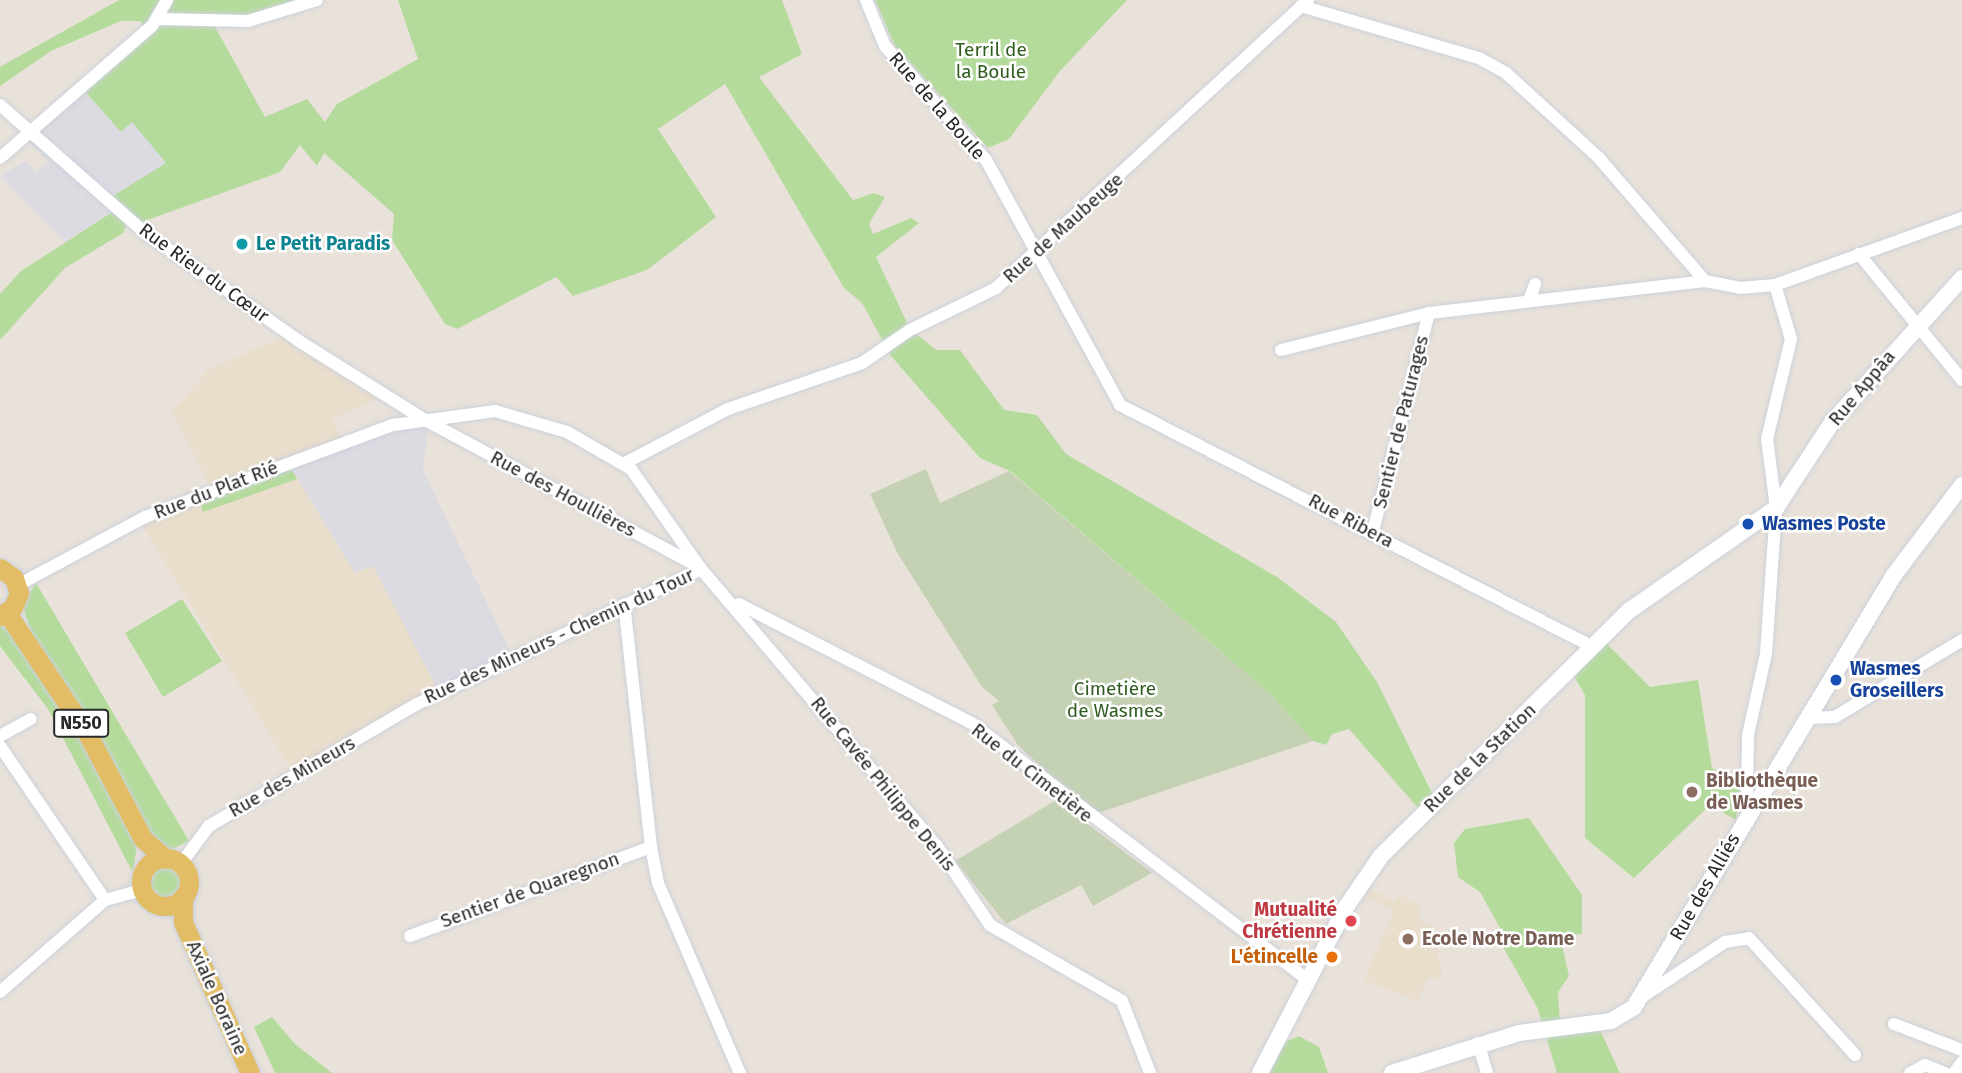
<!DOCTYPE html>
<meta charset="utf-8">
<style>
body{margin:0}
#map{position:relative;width:1962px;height:1073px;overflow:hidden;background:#e9e2da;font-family:"Fira Sans",sans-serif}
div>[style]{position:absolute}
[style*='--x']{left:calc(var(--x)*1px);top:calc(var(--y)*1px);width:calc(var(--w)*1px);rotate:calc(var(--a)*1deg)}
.industrial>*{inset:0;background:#dcdbe2}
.education>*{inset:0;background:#e9ddcb}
.green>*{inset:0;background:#b5db9c}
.round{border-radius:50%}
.cemetery>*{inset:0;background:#c4d1b3}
.roads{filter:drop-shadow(0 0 2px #cdd1db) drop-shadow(0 0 2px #cdd1db)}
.street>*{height:12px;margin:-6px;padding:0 6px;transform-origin:6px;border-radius:6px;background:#fff}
.secondary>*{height:16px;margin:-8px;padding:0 8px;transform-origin:8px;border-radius:8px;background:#fff}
.primary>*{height:19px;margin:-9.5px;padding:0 9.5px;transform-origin:9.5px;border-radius:9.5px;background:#e2bd66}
.primary>.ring{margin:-9.5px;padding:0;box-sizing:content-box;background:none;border:19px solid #e2bd66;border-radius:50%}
.dots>*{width:19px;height:19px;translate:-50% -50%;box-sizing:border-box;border:4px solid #fff;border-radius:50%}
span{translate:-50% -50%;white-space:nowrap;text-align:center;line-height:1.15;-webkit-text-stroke:5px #fff;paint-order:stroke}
.shield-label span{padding:2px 5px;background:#fff;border:2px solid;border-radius:5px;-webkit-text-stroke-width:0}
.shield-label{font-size:18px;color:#282828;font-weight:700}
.park-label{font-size:19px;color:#305c20}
.street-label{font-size:19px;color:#282828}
.culture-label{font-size:19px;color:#0d838f;font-weight:700}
.left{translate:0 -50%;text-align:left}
.transit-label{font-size:19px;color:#164399;font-weight:700}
.education-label{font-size:19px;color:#785e54;font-weight:700}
.health-label{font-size:19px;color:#be3a42;font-weight:700}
.right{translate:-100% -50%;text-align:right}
.food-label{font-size:19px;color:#c56008;font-weight:700}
</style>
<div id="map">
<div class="industrial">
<i style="clip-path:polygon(80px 86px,121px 132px,132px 121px,167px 164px,114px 196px,123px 205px,65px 242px,0 176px,25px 161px,37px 172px,49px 161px,28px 142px)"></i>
<i style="clip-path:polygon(421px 423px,428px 429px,423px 470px,511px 653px,437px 690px,373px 566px,355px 574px,289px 465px)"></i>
</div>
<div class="education">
<i style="clip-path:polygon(283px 337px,378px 398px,333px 419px,340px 439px,211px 487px,172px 412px,208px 370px)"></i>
<i style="clip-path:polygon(289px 465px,355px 573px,373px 566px,439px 692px,295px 776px,140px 522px)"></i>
<i style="clip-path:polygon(1365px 885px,1394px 902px,1401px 895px,1419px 906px,1420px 920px,1434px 928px,1442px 977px,1427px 979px,1418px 1001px,1364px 980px,1394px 911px,1361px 892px)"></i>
</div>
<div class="green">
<i style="clip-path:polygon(119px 0,303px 0,261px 14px,209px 16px,265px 117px,307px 99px,325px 122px,337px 104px,418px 59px,398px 0,782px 0,802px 54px,759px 77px,853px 200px,874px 193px,885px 197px,869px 224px,873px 234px,911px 218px,919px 223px,876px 257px,910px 329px,936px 350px,960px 350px,1004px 410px,1037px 415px,1066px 454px,1277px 577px,1336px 622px,1377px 682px,1433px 795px,1419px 809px,1349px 729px,1332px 734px,1326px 745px,1313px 741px,1269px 693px,1010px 471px,980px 458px,891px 356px,862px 303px,844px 288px,725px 84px,658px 129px,716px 217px,647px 270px,573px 296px,556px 277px,457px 329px,445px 324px,392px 240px,394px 214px,324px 153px,317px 166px,300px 145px,280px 172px,142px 222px,113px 196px,166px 163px,132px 122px,121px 132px,80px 86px,144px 27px,140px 21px,121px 21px,51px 51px,0 86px,0 67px)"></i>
<i style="clip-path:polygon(875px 0,1127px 0,1060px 71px,1009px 139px,988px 148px,895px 46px)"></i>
<i style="clip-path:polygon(114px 211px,127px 223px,123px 233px,65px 268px,0 340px,0 294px,21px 271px)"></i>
<i style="clip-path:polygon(291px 469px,297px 479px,203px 512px,200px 503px)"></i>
<i style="clip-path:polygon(36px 583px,189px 841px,170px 850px,137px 843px,133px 873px,48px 709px,0 646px,0 625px,19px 641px,32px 633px,22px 605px)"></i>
<i style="clip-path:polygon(182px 599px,222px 661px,163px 697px,125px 633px)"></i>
<i style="clip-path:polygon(1602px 639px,1650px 687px,1698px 680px,1712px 768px,1741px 782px,1736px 820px,1710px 805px,1634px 878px,1585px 838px,1585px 695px,1573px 675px)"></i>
<i style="clip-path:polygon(1529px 818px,1582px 895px,1582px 934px,1560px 936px,1569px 976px,1558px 992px,1560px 1025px,1600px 1030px,1620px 1073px,1557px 1073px,1538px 1009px,1498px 938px,1501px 930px,1480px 892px,1458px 877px,1454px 843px,1465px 829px)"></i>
<i class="round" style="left:147px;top:864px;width:36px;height:36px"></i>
<i style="clip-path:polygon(272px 1017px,295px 1044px,332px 1073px,275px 1073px,254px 1027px)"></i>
<i style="clip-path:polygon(1299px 1036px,1319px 1047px,1328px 1073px,1267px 1073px,1283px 1043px)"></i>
</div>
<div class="cemetery">
<i style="clip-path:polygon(926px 469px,940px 503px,1009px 471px,1269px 693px,1313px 741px,1092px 815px,1018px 745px,992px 705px,999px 701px,982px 687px,898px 554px,870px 494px)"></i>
<i style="clip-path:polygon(1056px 800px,1152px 873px,1093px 906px,1081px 885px,1006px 924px,955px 861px)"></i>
</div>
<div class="roads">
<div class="street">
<i style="--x:866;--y:0;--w:50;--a:67.6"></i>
<i style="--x:885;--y:46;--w:152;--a:48.5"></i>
<i style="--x:986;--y:160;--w:279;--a:61.3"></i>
<i style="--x:1120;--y:405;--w:529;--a:27.1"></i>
<i style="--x:1301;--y:6;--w:185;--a:16.3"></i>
<i style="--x:1479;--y:58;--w:31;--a:29"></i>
<i style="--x:1506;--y:73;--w:125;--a:42.4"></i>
<i style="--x:1598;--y:157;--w:164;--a:49.2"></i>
<i style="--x:1705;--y:281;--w:36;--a:11"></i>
<i style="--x:1740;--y:288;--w:35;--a:-5"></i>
<i style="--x:1775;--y:285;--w:199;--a:-19.7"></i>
<i style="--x:158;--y:19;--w:90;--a:1.3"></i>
<i style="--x:248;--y:21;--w:72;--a:-16.9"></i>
<i style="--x:0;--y:105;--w:192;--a:41.4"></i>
<i style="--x:144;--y:232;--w:189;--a:35.1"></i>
<i style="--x:299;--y:341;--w:149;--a:32.1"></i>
<i style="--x:425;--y:420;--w:313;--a:28.2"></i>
<i style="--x:0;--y:158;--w:201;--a:-41"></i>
<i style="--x:152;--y:26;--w:30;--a:-60"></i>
<i style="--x:1859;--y:254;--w:163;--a:50.7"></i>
<i style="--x:1530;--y:298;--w:15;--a:-70"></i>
<i style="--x:1281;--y:350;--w:153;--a:-14"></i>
<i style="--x:1429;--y:313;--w:278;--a:-6.6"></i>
<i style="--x:625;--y:463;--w:116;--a:-27.7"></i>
<i style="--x:728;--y:409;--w:142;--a:-18.9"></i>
<i style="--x:862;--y:363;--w:58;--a:-34.5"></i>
<i style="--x:910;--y:330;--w:96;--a:-26"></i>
<i style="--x:996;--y:288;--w:425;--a:-42.7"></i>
<i style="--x:1373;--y:531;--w:225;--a:-75.6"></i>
<i style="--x:18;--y:585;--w:144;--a:-28.2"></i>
<i style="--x:145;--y:517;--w:265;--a:-20.4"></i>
<i style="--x:393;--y:425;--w:103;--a:-7.8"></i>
<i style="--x:495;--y:411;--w:75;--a:16.3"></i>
<i style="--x:567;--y:432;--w:74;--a:30"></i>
<i style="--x:631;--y:469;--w:122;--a:55"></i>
<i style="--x:701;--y:569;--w:364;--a:49.6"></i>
<i style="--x:937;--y:846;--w:95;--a:56.1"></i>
<i style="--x:990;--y:925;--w:152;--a:29.9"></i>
<i style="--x:1122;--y:1001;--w:77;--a:68.7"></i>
<i style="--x:739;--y:604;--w:263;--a:27.1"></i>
<i style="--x:973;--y:724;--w:420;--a:37.4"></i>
<i style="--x:1806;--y:718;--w:29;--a:-2"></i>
<i style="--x:1835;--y:717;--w:149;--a:-31.2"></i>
<i style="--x:0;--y:736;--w:35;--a:-29"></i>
<i style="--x:0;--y:746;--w:186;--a:55.7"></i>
<i style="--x:1752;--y:807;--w:9;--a:-122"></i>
<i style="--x:1747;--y:799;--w:64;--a:-89.1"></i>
<i style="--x:1748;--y:735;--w:83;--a:-77.5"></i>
<i style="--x:1766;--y:654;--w:146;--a:-86.1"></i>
<i style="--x:1776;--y:508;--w:70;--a:-97.4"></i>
<i style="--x:1767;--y:439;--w:103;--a:-76.5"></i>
<i style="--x:1791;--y:339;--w:56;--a:-106.5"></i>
<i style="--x:651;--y:847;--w:37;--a:79"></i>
<i style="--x:658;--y:883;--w:207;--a:66.7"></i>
<i style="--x:180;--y:865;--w:49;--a:-53.4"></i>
<i style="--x:209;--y:826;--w:241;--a:-30.4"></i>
<i style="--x:417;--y:704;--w:314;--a:-25.4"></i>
<i style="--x:410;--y:936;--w:257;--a:-20.3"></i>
<i style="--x:651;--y:847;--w:244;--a:-96.3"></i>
<i style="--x:0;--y:992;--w:140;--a:-41.2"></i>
<i style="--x:105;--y:900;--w:38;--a:-15"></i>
<i style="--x:1642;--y:997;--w:100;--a:-33.5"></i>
<i style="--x:1725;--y:942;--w:24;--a:-9"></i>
<i style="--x:1749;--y:938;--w:158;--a:47.8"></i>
<i style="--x:1894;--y:1024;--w:73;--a:20.9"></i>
<i style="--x:1478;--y:1043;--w:31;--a:73"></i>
<i style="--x:1910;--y:1073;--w:17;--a:-28"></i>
<i style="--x:1925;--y:1065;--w:22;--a:22"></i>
<i style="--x:1954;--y:1073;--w:14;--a:-54"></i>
</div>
<div class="secondary">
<i style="--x:1260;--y:1073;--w:187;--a:-62.6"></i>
<i style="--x:1346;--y:907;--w:62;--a:-55.5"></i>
<i style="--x:1381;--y:856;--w:350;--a:-44.7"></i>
<i style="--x:1630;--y:610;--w:178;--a:-34.9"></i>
<i style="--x:1776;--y:508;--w:104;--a:-56.8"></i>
<i style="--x:1833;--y:421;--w:193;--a:-47.9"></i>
<i style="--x:1392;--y:1073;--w:133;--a:-17.5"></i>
<i style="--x:1519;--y:1033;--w:93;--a:-7.4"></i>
<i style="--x:1611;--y:1021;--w:27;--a:-31"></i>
<i style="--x:1634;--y:1007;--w:504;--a:-58.96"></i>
<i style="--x:1894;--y:575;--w:113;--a:-52.9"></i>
</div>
<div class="primary">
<i style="--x:0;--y:568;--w:17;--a:36"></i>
<i style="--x:14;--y:578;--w:16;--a:72"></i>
<i style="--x:19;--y:593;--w:15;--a:113"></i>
<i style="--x:13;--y:607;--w:16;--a:145"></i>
<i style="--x:7;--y:613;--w:146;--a:56.4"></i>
<i style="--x:88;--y:735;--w:118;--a:62.1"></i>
<i style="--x:143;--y:839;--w:30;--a:41"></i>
<i class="ring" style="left:141px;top:858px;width:29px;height:29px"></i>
<i style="--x:183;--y:897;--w:25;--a:90"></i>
<i style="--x:183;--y:922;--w:165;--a:66.1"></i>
</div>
</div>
<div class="dots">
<i style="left:242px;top:244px;background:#0f9aa8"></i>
<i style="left:1748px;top:524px;background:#1a4fb4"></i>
<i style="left:1836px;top:680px;background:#1a4fb4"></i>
<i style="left:1692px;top:792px;background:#8d6e63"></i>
<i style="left:1351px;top:921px;background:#e0444e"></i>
<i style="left:1408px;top:939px;background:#8d6e63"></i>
<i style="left:1332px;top:957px;background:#e8710a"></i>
</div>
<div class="shield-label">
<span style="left:81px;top:723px">N550</span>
</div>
<div class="park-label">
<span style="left:991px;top:61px">Terril de<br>la Boule</span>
<span style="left:1115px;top:700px">Cimetière<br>de Wasmes</span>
</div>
<div class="street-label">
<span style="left:937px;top:106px;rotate:49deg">Rue de la Boule</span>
<span style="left:1063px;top:228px;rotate:-42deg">Rue de Maubeuge</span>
<span style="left:204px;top:273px;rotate:36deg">Rue Rieu du Cœur</span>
<span style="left:1862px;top:388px;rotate:-50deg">Rue Appâa</span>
<span style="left:1401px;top:422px;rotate:-76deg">Sentier de Paturages</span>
<span style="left:216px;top:490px;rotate:-21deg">Rue du Plat Rié</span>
<span style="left:563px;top:494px;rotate:28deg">Rue des Houllières</span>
<span style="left:1351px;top:521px;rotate:28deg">Rue Ribera</span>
<span style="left:559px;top:636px;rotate:-25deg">Rue des Mineurs - Chemin du Tour</span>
<span style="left:1480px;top:758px;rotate:-44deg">Rue de la Station</span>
<span style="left:1032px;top:773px;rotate:38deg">Rue du Cimetière</span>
<span style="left:292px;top:777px;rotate:-30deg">Rue des Mineurs</span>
<span style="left:883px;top:784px;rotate:51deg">Rue Cavée Philippe Denis</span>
<span style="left:1705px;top:887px;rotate:-60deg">Rue des Alliés</span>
<span style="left:530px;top:890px;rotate:-20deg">Sentier de Quaregnon</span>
<span style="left:217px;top:998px;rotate:66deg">Axiale Boraine</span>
</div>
<div class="culture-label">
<span class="left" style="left:256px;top:244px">Le Petit Paradis</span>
</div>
<div class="transit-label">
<span class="left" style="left:1762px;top:524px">Wasmes Poste</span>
<span class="left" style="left:1850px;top:680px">Wasmes<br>Groseillers</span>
</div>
<div class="education-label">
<span class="left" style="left:1706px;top:792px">Bibliothèque<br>de Wasmes</span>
<span class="left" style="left:1422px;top:939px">Ecole Notre Dame</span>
</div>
<div class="health-label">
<span class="right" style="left:1337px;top:921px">Mutualité<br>Chrétienne</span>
</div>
<div class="food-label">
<span class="right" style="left:1318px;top:957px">L'étincelle</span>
</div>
</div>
